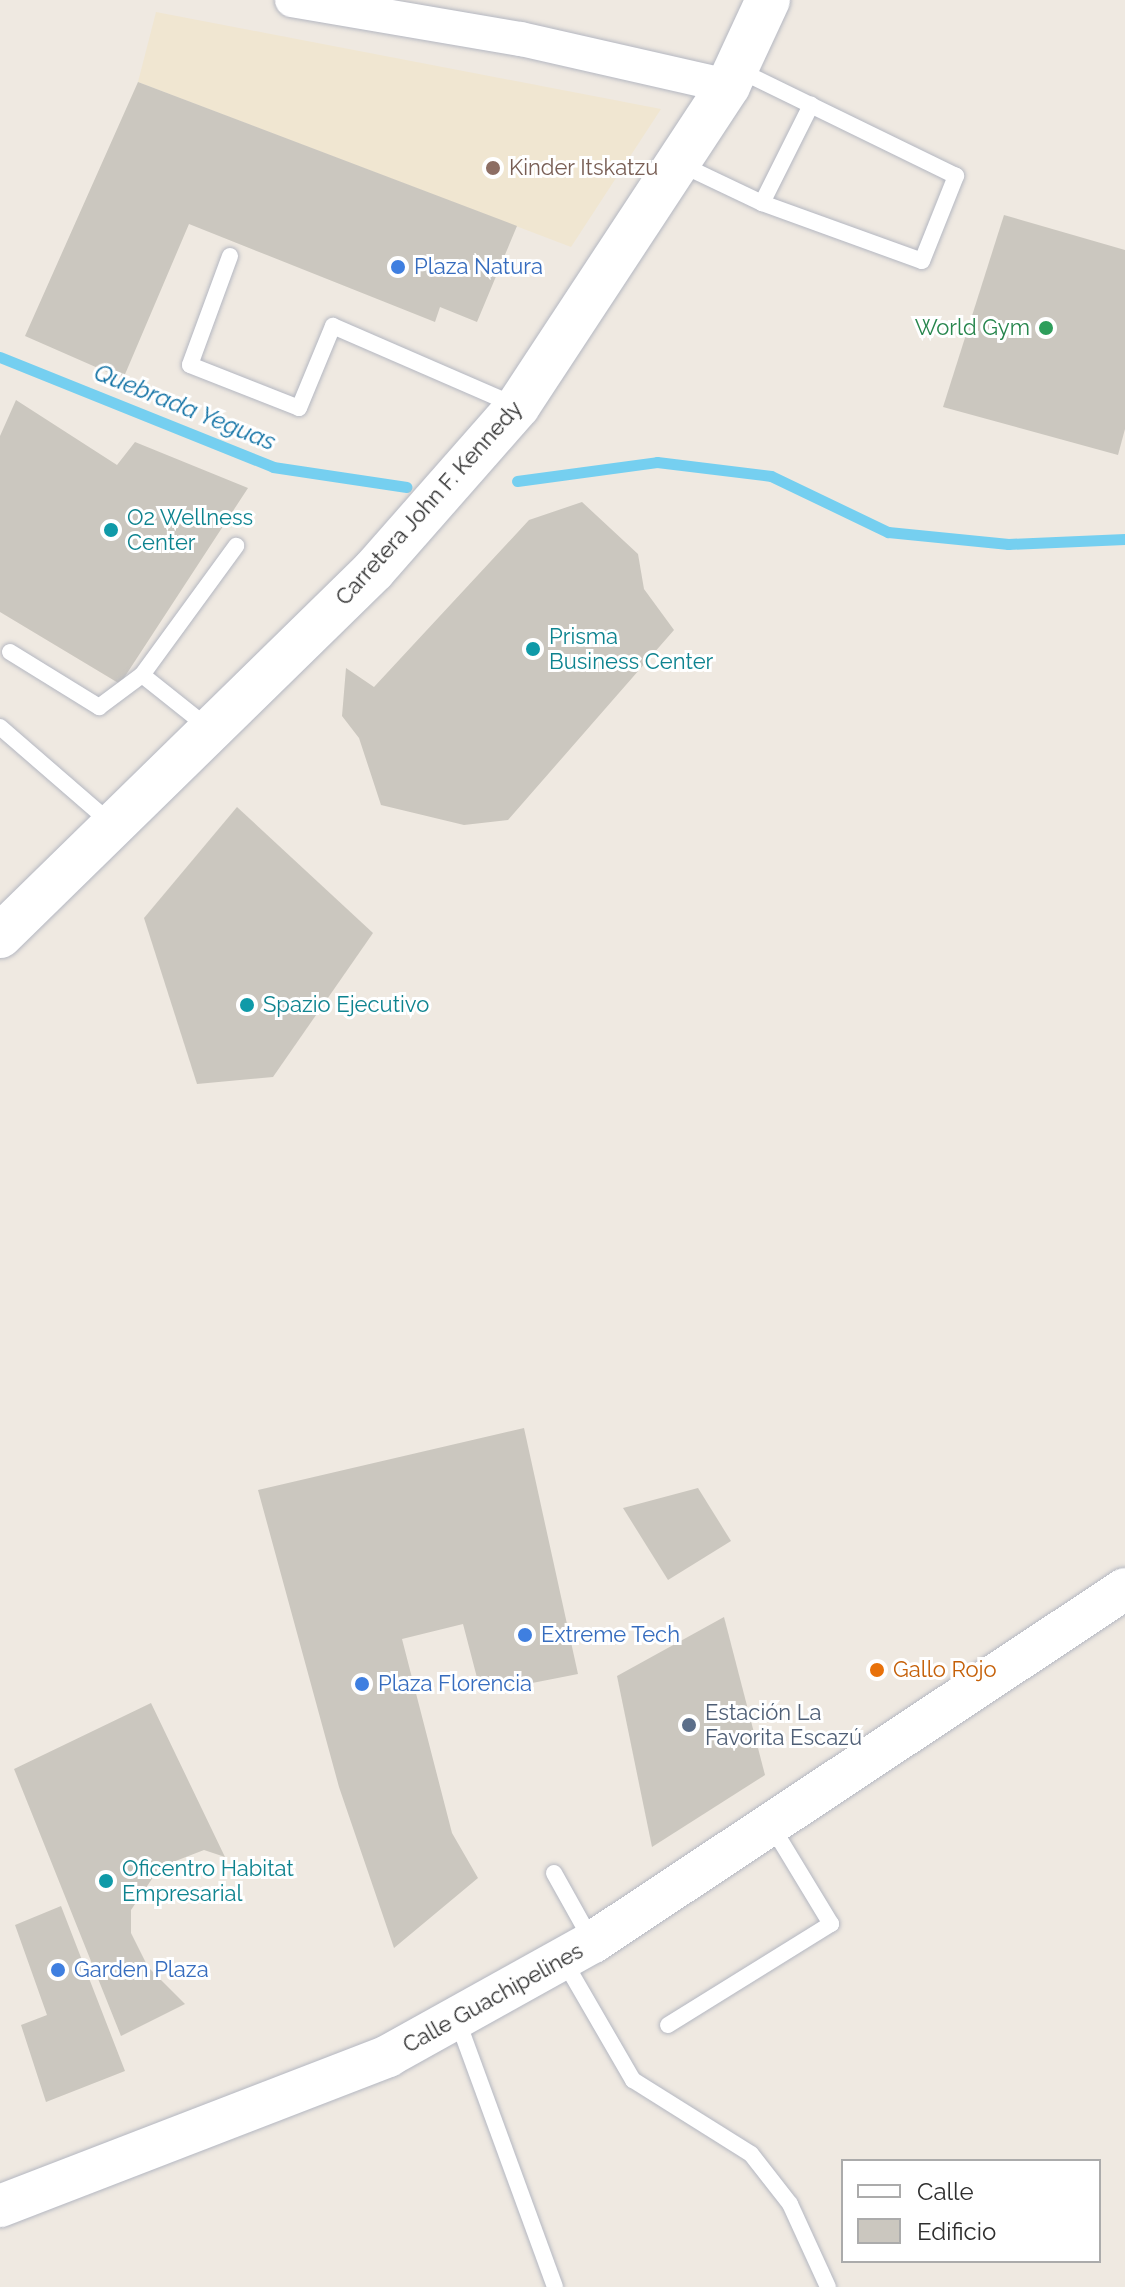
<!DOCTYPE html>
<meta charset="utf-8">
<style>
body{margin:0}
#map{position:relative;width:1125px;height:2287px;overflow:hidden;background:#efe9e1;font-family:Raleway,sans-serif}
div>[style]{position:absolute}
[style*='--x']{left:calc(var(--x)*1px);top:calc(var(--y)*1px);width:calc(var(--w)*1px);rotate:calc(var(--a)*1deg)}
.education>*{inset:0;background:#f0e6d1}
.stream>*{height:11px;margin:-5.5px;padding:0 5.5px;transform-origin:5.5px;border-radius:5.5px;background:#75cff0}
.building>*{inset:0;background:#cbc7bf}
.roads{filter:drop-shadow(0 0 2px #b4b7c1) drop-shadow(0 0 2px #b4b7c1)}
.service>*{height:16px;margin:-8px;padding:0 8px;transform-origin:8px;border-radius:8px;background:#fff}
.minor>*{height:34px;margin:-17px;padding:0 17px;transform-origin:17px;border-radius:17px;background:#fff}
.tertiary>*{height:42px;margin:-21px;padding:0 21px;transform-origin:21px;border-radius:21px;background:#fff}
.secondary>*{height:44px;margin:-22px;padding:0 22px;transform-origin:22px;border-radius:22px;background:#fff}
.dots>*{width:22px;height:22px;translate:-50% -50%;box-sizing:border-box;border:4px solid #fff;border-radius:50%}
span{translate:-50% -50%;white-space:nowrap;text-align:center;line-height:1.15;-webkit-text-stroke:6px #fff;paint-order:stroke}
.education-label{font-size:22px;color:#785e54}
.left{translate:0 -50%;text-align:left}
.shop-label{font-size:22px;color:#366cbe}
.leisure-label{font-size:22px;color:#27864d}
.right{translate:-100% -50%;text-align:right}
.street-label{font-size:22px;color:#2e2e2e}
.culture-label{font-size:22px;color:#0d838f}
.food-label{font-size:22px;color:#c56008}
.service-label{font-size:22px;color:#4e5e75}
.water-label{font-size:24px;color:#0d6fa3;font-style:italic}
.legend{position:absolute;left:841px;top:2159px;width:260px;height:104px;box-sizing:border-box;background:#fff;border:2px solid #ababab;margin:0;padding:10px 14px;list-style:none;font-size:24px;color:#2e2e2e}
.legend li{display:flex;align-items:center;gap:16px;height:40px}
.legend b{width:40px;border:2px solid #ababab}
</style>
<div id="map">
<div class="education">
<i style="clip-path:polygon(156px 12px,661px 109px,571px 247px,138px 82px)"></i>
</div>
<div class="stream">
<i style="--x:0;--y:357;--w:294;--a:21.9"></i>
<i style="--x:273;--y:467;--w:135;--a:8.5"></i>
<i style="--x:517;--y:481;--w:141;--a:-7.7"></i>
<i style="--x:657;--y:462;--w:115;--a:7"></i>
<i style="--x:771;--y:476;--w:130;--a:25.6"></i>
<i style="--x:888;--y:532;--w:121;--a:5.7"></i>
<i style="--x:1008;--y:544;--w:117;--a:-2.4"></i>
</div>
<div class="building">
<i style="clip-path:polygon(138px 82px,517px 226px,477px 322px,440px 307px,435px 322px,189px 224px,123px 379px,25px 336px)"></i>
<i style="clip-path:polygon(1004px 215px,1125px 250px,1125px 429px,1118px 455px,943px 407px)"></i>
<i style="clip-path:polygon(16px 400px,117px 465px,135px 442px,248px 488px,120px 684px,0 612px,0 436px)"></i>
<i style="clip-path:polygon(582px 502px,638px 554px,644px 589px,674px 630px,508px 820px,464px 825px,381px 805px,359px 738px,342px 716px,346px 668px,374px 687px,529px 520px)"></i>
<i style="clip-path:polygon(237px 807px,373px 933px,273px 1077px,197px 1084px,144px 918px)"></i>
<i style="clip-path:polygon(524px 1428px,578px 1674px,481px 1693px,463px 1624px,402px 1639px,452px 1833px,478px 1878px,394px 1948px,339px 1787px,258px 1490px)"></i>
<i style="clip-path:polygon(698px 1488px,731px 1541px,668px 1580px,623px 1508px)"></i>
<i style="clip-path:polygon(724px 1617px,765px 1775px,652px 1847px,617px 1676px)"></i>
<i style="clip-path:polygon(151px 1703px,225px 1857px,204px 1850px,160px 1867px,131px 1910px,131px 1933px,148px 1967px,185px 2004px,121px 2036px,14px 1769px)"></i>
<i style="clip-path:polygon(61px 1906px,125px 2071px,46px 2102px,21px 2025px,47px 2015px,15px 1925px)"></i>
</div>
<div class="roads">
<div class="service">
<i style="--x:680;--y:164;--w:91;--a:25.4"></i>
<i style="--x:762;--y:203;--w:170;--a:19.9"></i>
<i style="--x:922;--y:261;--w:92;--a:-68.2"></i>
<i style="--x:956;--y:176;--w:242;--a:-154"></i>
<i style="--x:762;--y:203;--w:110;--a:-63.4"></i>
<i style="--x:230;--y:256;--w:116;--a:110.2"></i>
<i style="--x:190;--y:365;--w:117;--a:21.5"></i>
<i style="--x:299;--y:408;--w:89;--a:-67.5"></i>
<i style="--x:333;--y:326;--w:201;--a:23.5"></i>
<i style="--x:10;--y:652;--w:105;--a:31.7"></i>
<i style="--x:99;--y:707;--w:54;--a:-36.7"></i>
<i style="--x:0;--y:727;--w:150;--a:40.9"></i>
<i style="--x:210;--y:729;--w:87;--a:-141.5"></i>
<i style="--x:142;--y:675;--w:160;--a:-53.9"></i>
<i style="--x:554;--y:1873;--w:78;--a:60.8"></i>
<i style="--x:564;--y:1961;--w:138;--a:59.9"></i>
<i style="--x:633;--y:2080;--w:139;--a:32.1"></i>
<i style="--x:751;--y:2154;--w:63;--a:52"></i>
<i style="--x:790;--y:2204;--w:91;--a:65.4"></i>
<i style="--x:457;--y:2019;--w:285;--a:69.9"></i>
<i style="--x:668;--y:2025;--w:192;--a:-31.8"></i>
<i style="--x:831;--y:1924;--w:116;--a:-121.2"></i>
</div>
<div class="minor">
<i style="--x:292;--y:0;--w:232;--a:9.7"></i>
<i style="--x:521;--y:39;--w:212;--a:12.8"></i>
</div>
<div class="tertiary">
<i style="--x:0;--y:2206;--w:416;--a:-21.1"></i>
<i style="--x:388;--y:2056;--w:235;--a:-29.1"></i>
<i style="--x:593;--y:1942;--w:638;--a:-33.57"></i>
</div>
<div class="secondary">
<i style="--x:0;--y:936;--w:523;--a:-44.38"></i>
<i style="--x:374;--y:570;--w:218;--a:-48.7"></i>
<i style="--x:518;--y:406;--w:383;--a:-56.7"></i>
<i style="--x:728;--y:86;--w:95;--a:-65.1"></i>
</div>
</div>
<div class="dots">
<i style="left:493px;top:168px;background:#8d6e63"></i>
<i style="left:398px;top:267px;background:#3f7fe0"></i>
<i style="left:1046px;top:328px;background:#2e9e5b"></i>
<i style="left:111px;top:530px;background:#0f9aa8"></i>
<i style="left:533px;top:649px;background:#0f9aa8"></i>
<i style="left:247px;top:1005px;background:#0f9aa8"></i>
<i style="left:525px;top:1635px;background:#3f7fe0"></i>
<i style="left:877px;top:1670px;background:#e8710a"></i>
<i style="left:362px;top:1684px;background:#3f7fe0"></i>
<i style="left:689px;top:1725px;background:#5c6f8a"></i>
<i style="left:106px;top:1881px;background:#0f9aa8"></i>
<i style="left:58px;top:1970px;background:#3f7fe0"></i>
</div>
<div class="education-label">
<span class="left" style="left:509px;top:168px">Kinder Itskatzu</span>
</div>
<div class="shop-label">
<span class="left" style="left:414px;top:267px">Plaza Natura</span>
<span class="left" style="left:541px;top:1635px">Extreme Tech</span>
<span class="left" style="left:378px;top:1684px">Plaza Florencia</span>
<span class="left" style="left:74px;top:1970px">Garden Plaza</span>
</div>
<div class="leisure-label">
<span class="right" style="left:1030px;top:328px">World Gym</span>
</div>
<div class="street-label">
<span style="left:429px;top:503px;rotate:-48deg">Carretera John F. Kennedy</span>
<span style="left:493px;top:1998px;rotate:-29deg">Calle Guachipelines</span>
</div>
<div class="culture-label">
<span class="left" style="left:127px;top:530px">O2 Wellness<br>Center</span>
<span class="left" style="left:549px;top:649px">Prisma<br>Business Center</span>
<span class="left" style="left:263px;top:1005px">Spazio Ejecutivo</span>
<span class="left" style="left:122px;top:1881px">Oficentro Habitat<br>Empresarial</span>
</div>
<div class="food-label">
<span class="left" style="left:893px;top:1670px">Gallo Rojo</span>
</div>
<div class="service-label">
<span class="left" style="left:705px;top:1725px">Estación La<br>Favorita Escazú</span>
</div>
<div class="water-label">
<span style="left:185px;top:407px;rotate:22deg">Quebrada Yeguas</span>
</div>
<ul class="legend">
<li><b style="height:10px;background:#fff"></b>Calle</li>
<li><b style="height:22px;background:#cbc7bf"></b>Edificio</li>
</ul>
</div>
